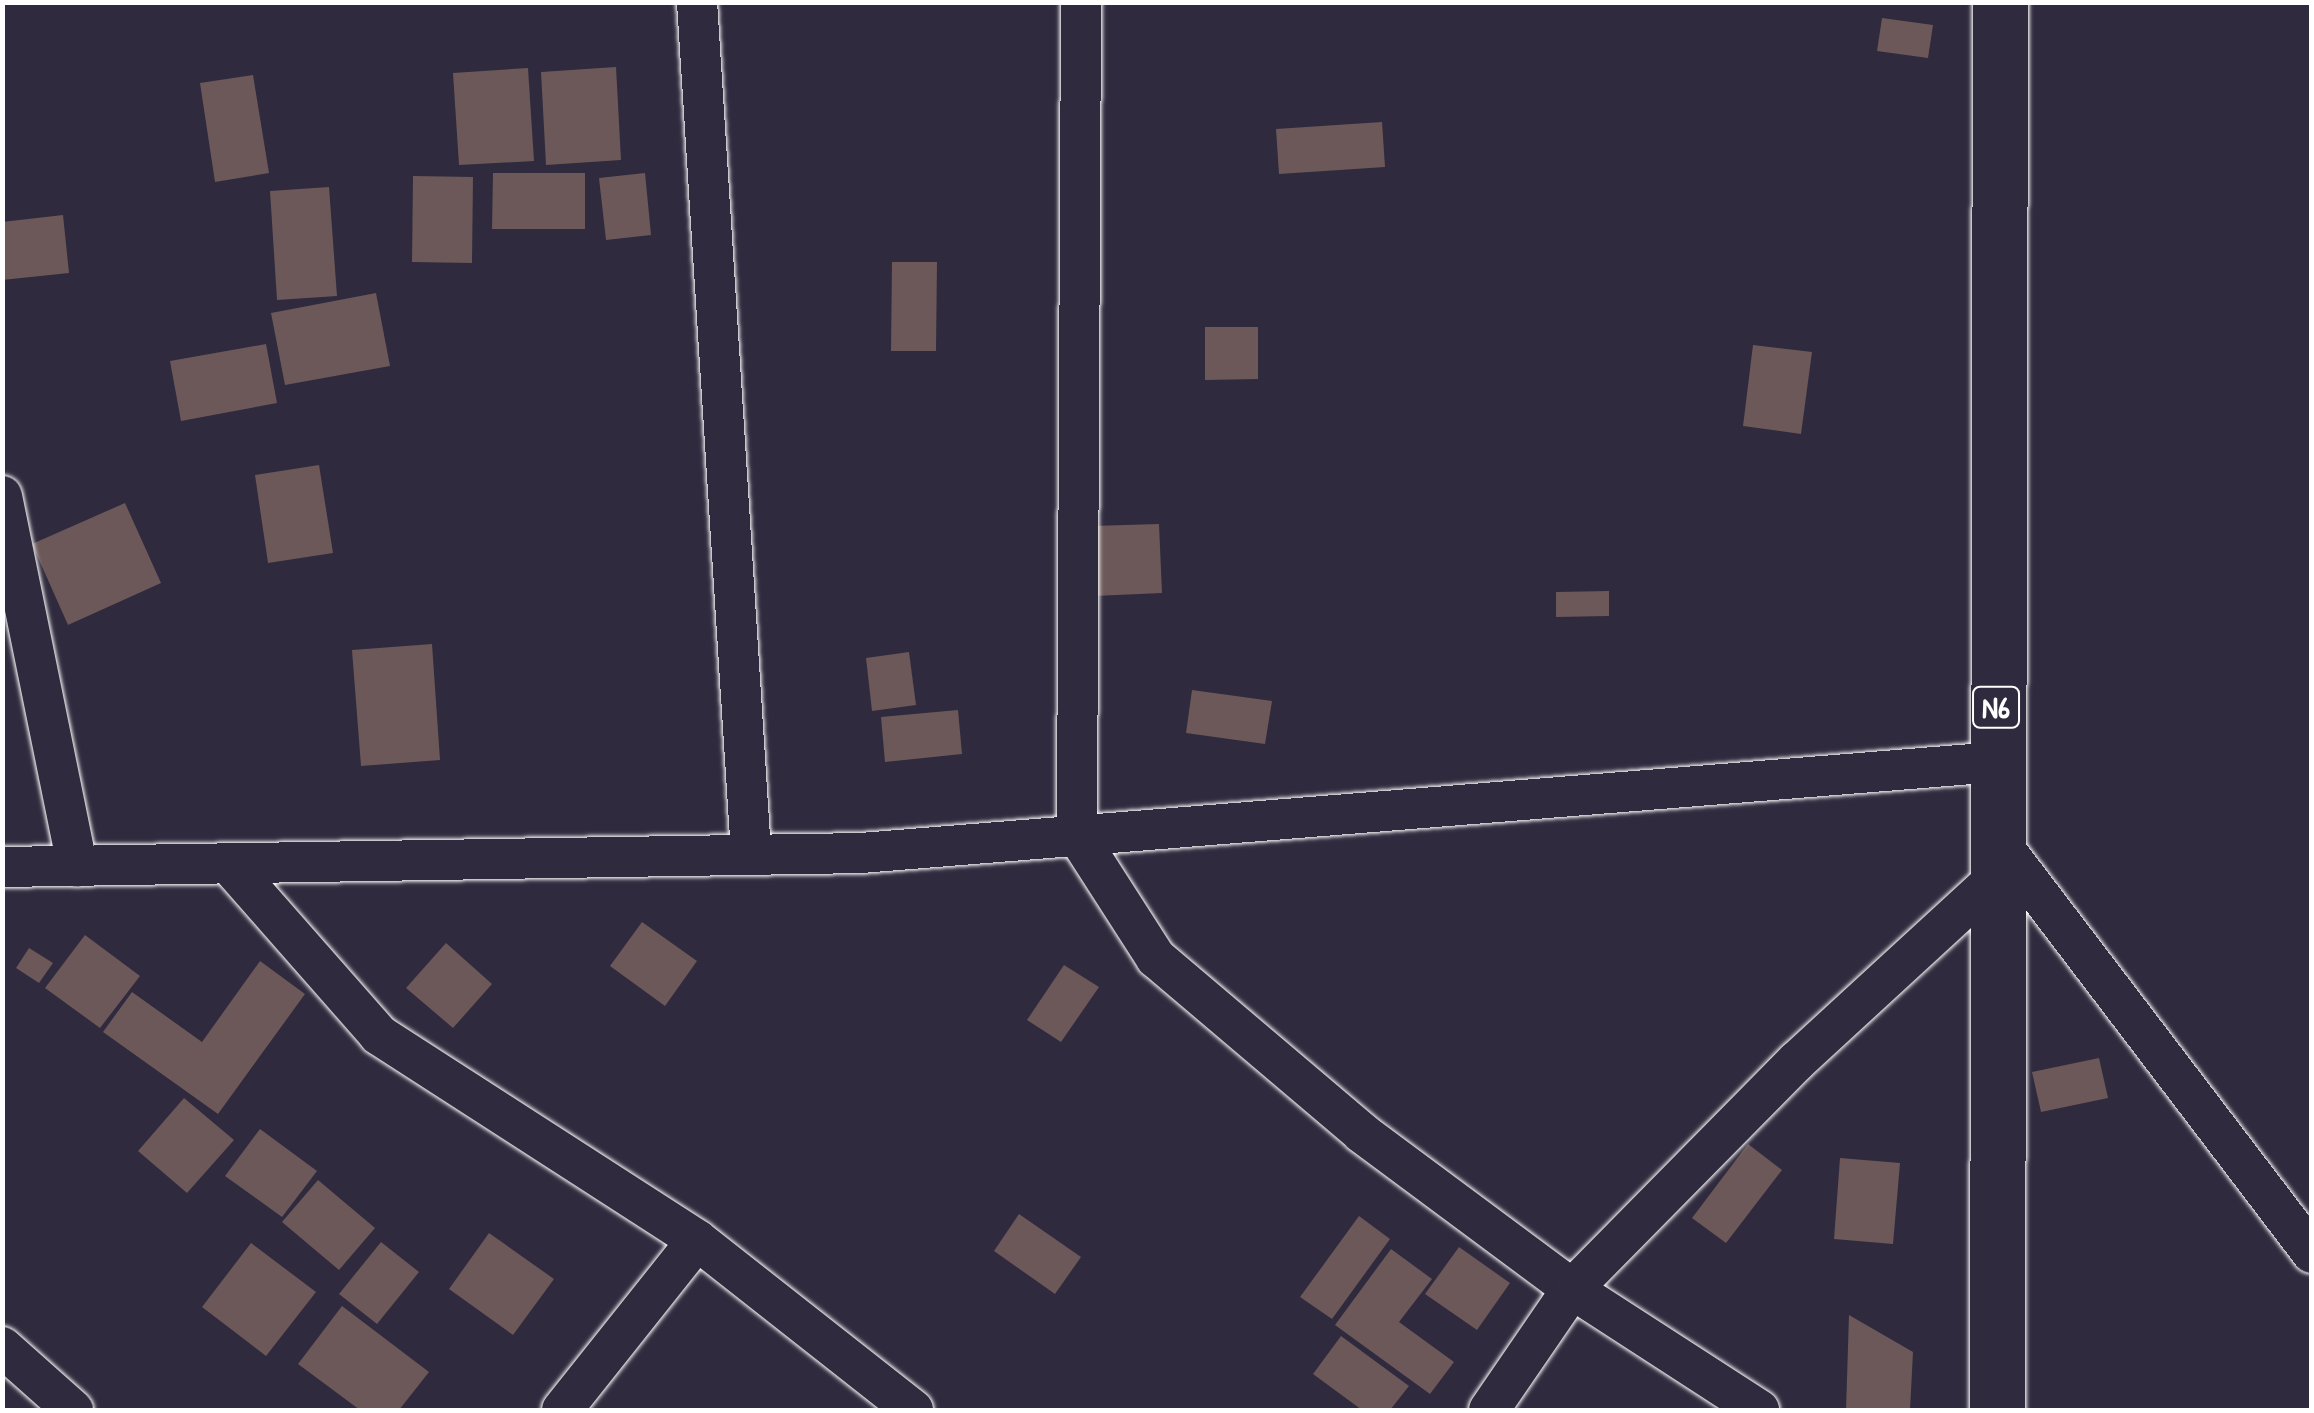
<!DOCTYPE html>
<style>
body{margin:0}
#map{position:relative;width:2314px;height:1413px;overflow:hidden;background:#2f2a3d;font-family:"Patrick Hand",sans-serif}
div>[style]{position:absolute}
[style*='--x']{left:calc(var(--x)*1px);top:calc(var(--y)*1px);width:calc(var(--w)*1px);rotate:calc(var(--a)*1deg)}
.building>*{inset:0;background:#6c5859}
.roads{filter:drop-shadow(0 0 2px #fff) drop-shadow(0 0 2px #fff)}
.street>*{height:40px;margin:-20px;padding:0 20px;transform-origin:20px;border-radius:20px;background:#2f2a3d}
.highway>*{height:55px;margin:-27.5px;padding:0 27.5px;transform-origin:27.5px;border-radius:27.5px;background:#2f2a3d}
span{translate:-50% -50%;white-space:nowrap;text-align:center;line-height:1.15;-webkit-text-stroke:8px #2f2a3d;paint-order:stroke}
.shield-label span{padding:2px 8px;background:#2f2a3d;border:2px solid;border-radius:8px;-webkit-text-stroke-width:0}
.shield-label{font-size:30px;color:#fff;font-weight:700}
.frame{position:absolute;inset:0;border:5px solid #fff;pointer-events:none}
</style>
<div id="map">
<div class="building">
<i style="clip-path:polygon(1882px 18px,1933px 25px,1928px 58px,1877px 51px)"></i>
<i style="clip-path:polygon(616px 67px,621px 160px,546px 165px,541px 72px)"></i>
<i style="clip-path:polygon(528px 68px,534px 161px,459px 165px,453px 73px)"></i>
<i style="clip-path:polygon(253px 75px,269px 173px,215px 182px,200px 83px)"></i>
<i style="clip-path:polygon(1382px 122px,1385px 167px,1279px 174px,1276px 129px)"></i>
<i style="clip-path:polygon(493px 173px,585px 173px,585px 229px,492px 229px)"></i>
<i style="clip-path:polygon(645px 173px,651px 235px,606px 240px,599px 178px)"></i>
<i style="clip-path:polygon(413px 176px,473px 177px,472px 263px,412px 262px)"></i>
<i style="clip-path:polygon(329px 187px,337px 296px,277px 300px,270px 191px)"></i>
<i style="clip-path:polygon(63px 215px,69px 273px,2px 280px,2px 222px)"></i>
<i style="clip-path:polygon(892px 262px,937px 262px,936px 351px,891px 351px)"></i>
<i style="clip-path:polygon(376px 293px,390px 366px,285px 385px,271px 313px)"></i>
<i style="clip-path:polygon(1205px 327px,1258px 327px,1258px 379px,1205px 380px)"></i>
<i style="clip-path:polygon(266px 344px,277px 403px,181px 421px,170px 361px)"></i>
<i style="clip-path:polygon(1753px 345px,1812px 352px,1801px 434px,1743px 426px)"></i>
<i style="clip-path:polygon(319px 465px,333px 553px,268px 563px,255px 475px)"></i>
<i style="clip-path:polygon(125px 503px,161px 583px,68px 625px,32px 544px)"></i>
<i style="clip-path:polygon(1159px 524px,1162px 593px,1094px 596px,1091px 526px)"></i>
<i style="clip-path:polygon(1609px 591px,1609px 616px,1556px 617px,1556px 592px)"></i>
<i style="clip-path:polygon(432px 644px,440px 760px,361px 766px,352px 650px)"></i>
<i style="clip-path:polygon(909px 652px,916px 705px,872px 711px,866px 658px)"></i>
<i style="clip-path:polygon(1192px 690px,1272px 701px,1265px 744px,1186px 733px)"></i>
<i style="clip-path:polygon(958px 710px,962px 754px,885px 762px,881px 717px)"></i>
<i style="clip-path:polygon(642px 922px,697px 961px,665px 1006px,610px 966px)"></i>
<i style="clip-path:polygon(85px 935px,140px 976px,100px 1028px,45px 988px)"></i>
<i style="clip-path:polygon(446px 943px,492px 984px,453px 1028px,406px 988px)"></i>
<i style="clip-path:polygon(29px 948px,53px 963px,39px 983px,16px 968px)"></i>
<i style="clip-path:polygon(260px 961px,305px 994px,218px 1114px,103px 1032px,132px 992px,202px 1042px)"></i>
<i style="clip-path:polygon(1064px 965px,1099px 987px,1061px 1042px,1027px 1020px)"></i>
<i style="clip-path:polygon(2099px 1058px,2108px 1098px,2041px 1112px,2032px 1072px)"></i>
<i style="clip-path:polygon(184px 1098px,234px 1140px,187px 1193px,138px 1151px)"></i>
<i style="clip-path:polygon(260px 1129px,317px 1171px,282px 1217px,225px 1176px)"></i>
<i style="clip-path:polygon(1748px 1144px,1782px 1170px,1726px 1243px,1692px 1218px)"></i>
<i style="clip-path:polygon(1840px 1158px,1900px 1163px,1893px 1244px,1834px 1239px)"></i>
<i style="clip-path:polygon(318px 1180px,375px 1228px,339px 1270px,282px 1222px)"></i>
<i style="clip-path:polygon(1019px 1214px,1081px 1257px,1055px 1294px,994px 1251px)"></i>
<i style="clip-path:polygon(1359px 1216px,1390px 1239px,1332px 1319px,1300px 1297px)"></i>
<i style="clip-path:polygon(489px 1233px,554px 1279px,513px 1335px,449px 1289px)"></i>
<i style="clip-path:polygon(381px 1242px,419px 1272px,377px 1324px,339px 1294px)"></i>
<i style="clip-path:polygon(251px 1243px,316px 1292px,266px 1356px,202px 1307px)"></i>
<i style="clip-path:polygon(1459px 1247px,1510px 1283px,1477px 1330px,1425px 1294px)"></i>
<i style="clip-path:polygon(1391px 1249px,1432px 1279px,1399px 1322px,1454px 1362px,1430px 1394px,1335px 1325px)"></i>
<i style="clip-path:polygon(342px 1306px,429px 1372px,399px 1410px,360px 1410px,298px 1364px)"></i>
<i style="clip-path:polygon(1849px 1315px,1913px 1352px,1910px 1410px,1846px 1410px)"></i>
<i style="clip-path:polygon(1341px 1336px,1409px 1386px,1390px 1410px,1362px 1410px,1313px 1374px)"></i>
</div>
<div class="roads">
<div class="street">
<i style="--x:697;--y:2;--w:854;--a:86.37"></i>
<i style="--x:1081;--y:2;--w:833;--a:90.28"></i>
<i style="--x:1077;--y:835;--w:146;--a:57.3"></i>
<i style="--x:1156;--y:958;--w:270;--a:40.3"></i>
<i style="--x:1362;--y:1133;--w:262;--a:36.6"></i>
<i style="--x:1572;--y:1289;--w:223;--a:32.9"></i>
<i style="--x:2;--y:496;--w:378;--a:78.5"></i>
<i style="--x:1997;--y:839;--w:520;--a:52.73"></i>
<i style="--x:229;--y:864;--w:227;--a:48.7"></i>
<i style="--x:379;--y:1035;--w:378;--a:32.8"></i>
<i style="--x:697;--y:1240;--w:275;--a:38.2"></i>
<i style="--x:2;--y:867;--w:859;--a:-0.93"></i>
<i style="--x:861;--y:853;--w:1139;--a:-4.58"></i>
<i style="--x:2;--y:1347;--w:95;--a:41.6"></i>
<i style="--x:562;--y:1410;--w:217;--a:-51.5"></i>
<i style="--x:1489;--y:1410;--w:147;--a:-55.6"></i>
<i style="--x:1572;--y:1289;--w:320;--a:-45.4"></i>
<i style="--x:1797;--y:1061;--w:272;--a:-42.6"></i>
</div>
<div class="highway">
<i style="--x:1997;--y:1410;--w:1408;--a:-89.88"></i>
</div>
</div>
<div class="shield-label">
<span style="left:1996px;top:707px">N6</span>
</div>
<div class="frame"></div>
</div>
